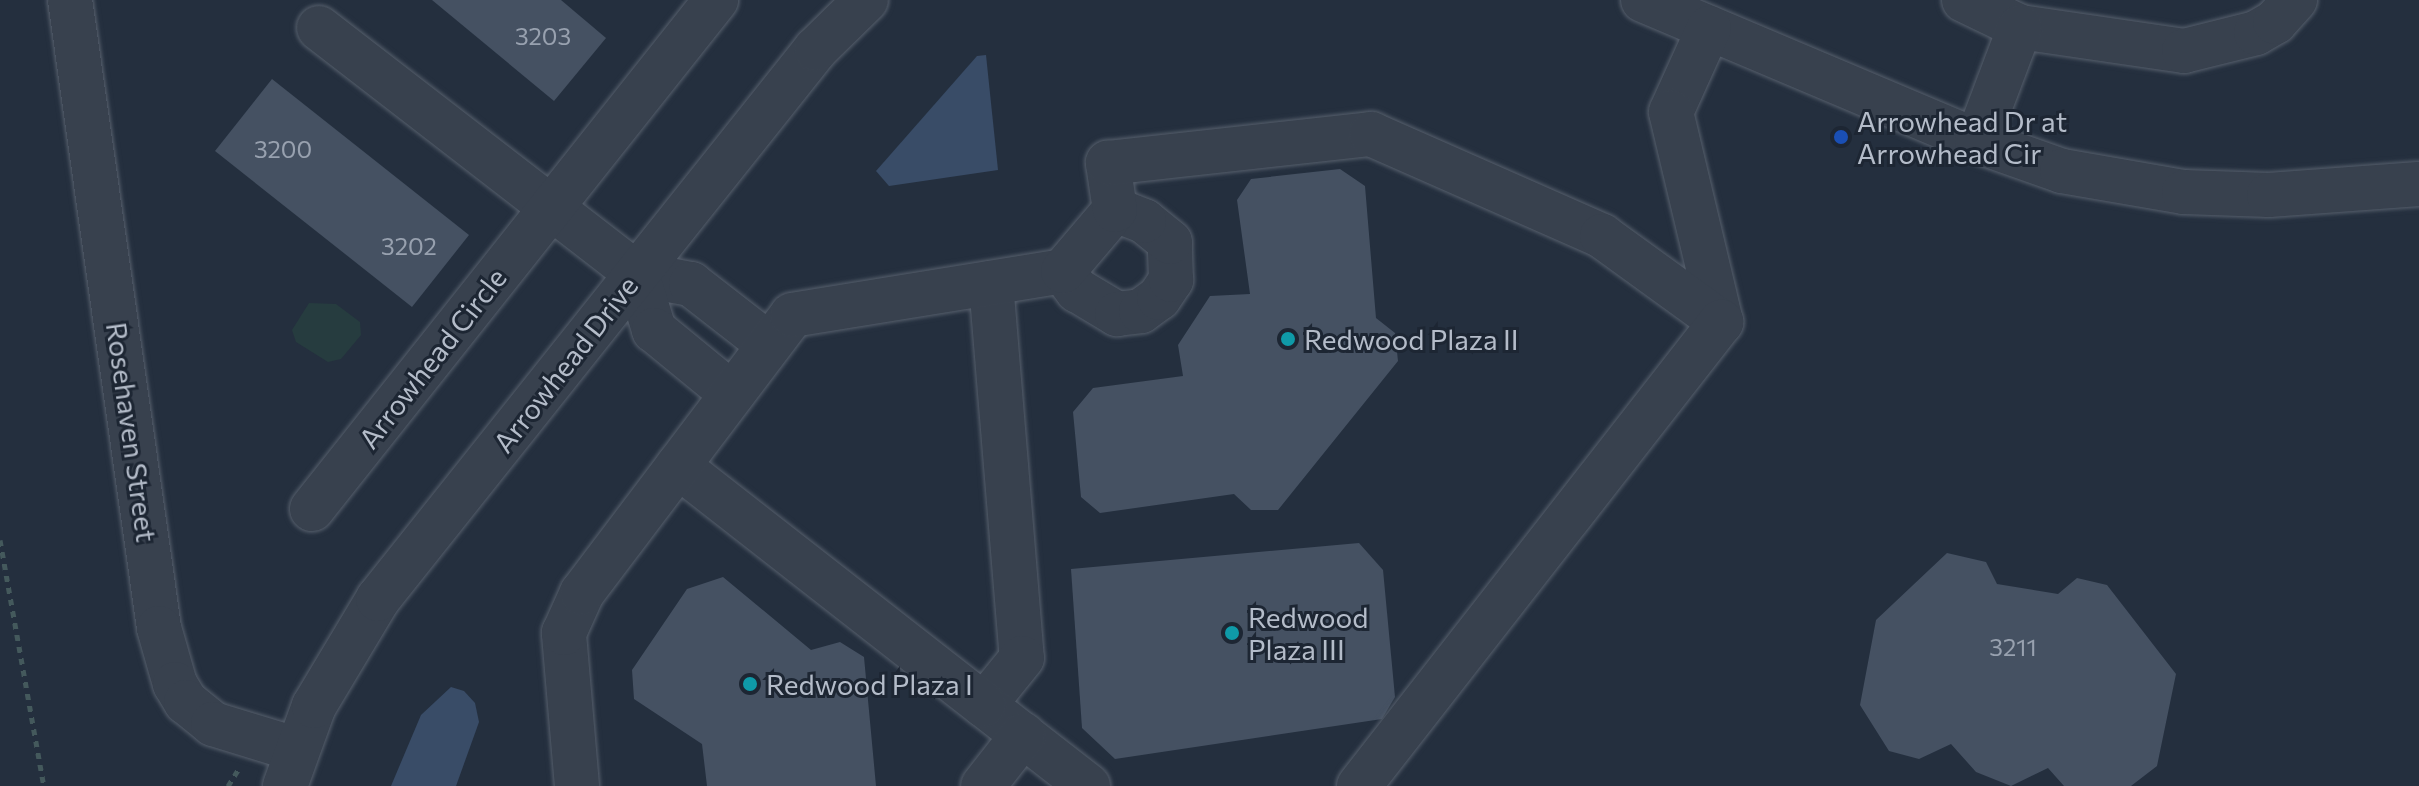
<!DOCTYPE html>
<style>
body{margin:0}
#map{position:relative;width:2419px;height:786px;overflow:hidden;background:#242f3e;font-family:Commissioner,sans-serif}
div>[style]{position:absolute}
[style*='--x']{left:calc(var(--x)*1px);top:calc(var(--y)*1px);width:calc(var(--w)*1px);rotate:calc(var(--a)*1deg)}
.green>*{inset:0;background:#263c3f}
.water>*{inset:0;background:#394c67}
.building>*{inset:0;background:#455162}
.path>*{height:5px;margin-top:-2.5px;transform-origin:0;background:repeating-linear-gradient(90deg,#44595c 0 6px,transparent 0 12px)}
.roads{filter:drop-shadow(0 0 2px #565f6c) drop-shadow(0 0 2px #565f6c)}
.minor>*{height:44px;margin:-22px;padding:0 22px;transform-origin:22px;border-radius:22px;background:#38414e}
.dots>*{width:22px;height:22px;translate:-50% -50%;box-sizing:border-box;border:4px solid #1d2633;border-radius:50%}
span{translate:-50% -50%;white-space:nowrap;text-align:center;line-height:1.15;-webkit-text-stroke:6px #1d2633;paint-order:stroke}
.number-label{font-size:24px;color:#98a1af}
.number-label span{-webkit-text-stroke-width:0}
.poi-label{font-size:28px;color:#b4bcc9}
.left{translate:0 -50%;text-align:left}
.street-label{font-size:28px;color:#b4bcc9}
</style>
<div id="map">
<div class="green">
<i style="clip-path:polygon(309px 303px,336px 304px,360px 322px,361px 335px,341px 359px,328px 362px,296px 342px,292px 330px)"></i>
</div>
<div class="water">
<i style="clip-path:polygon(986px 55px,998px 170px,889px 186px,876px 171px,977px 56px)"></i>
<i style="clip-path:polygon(451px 687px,464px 691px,475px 703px,479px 722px,456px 786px,391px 786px,421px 715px)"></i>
</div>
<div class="building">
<i style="clip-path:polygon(432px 0,561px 0,606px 38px,554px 101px)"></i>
<i style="clip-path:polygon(272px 79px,469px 235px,412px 307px,215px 151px)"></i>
<i style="clip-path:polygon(1340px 169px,1365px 186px,1376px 318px,1395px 333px,1398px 361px,1278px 510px,1251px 510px,1234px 494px,1100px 513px,1081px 497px,1073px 412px,1093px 388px,1183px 376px,1178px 345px,1210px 296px,1250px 294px,1237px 200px,1251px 179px)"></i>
<i style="clip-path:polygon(1359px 543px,1383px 570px,1395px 697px,1382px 719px,1115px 759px,1082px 728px,1071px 569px)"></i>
<i style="clip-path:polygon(1947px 553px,1986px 562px,1997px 584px,2058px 594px,2077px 578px,2107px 585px,2176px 674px,2157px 766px,2131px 786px,2064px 786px,2048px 768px,2011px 786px,1976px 772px,1951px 744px,1919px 759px,1889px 751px,1860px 705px,1876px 620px)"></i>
<i style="clip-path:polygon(723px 577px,811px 650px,840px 642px,864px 657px,876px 786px,707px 786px,702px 744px,634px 699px,632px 670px,687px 589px)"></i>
</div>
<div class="path">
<i style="--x:0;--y:540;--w:250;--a:79.9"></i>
<i style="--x:228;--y:786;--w:19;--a:-58"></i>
</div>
<div class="roads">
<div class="minor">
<i style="--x:70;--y:0;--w:634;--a:81.93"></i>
<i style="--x:159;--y:628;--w:58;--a:74.1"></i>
<i style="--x:175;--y:684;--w:21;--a:59"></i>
<i style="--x:186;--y:702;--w:35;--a:39"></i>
<i style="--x:213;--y:724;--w:86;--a:17"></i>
<i style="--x:1643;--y:0;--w:363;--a:22.9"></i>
<i style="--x:1977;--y:141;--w:90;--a:19.4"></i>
<i style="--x:2062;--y:171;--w:124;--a:9.8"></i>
<i style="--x:2184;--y:192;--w:85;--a:2"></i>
<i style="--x:2269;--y:195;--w:150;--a:-4.2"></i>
<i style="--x:1964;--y:0;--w:62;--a:25.7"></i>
<i style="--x:2020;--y:27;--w:166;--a:8.3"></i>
<i style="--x:2184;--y:51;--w:74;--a:-14"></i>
<i style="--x:2256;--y:33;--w:22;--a:-30"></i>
<i style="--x:2275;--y:22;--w:30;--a:-48"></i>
<i style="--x:319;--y:28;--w:402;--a:37.7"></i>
<i style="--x:637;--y:274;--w:55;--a:10.5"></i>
<i style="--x:691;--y:284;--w:98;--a:37.9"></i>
<i style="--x:1709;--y:28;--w:92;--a:114.3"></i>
<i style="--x:1671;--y:112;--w:216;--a:76.6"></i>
<i style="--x:1977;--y:141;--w:122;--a:-69.3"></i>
<i style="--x:1063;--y:271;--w:24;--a:54"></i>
<i style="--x:1077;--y:290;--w:47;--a:31"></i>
<i style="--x:1117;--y:314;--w:24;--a:-7"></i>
<i style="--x:1141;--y:311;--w:22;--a:-36"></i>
<i style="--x:1159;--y:298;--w:22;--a:-56"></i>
<i style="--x:1171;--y:280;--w:38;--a:-92"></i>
<i style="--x:1170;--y:242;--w:33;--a:-141"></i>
<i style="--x:1144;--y:221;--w:31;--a:-159"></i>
<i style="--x:637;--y:274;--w:59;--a:73.1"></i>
<i style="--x:654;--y:330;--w:101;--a:39.4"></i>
<i style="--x:991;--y:283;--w:376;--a:85.3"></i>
<i style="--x:1022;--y:658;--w:60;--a:129"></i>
<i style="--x:984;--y:705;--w:132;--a:37.9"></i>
<i style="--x:678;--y:466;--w:388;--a:38"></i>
<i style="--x:312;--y:509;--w:650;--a:-51.56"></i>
<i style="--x:285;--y:786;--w:85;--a:-70.1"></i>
<i style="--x:314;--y:706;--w:125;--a:-59.1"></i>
<i style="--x:378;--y:599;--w:703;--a:-51.47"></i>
<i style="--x:816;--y:49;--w:70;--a:-44.4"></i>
<i style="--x:577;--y:786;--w:154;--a:-94.9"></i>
<i style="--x:564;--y:633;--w:44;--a:-65.8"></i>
<i style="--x:582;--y:593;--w:348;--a:-52.9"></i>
<i style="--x:792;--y:315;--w:275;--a:-9.2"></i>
<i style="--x:1063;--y:271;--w:80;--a:-49.6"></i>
<i style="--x:1115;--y:210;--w:48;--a:-98.5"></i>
<i style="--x:1108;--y:163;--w:265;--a:-6.3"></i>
<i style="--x:1371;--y:134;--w:253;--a:23.8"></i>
<i style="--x:1602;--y:236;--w:147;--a:35.9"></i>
<i style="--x:983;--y:786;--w:65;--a:-51.9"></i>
<i style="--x:1359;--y:786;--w:589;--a:-52.04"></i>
</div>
</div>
<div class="dots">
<i style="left:1841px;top:137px;background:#1a4fb4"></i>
<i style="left:1288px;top:339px;background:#0f9aa8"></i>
<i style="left:1232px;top:633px;background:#0f9aa8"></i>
<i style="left:750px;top:684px;background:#0f9aa8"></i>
</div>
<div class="number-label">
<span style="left:543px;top:36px">3203</span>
<span style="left:283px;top:149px">3200</span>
<span style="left:409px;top:246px">3202</span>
<span style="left:2013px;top:647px">3211</span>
</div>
<div class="poi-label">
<span class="left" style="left:1857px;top:137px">Arrowhead Dr at<br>Arrowhead Cir</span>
<span class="left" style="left:1304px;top:339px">Redwood Plaza II</span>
<span class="left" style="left:1248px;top:633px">Redwood<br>Plaza III</span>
<span class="left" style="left:766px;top:684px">Redwood Plaza I</span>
</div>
<div class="street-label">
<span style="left:432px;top:358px;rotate:-52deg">Arrowhead Circle</span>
<span style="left:565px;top:364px;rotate:-52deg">Arrowhead Drive</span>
<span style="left:132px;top:432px;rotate:82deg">Rosehaven Street</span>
</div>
</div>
